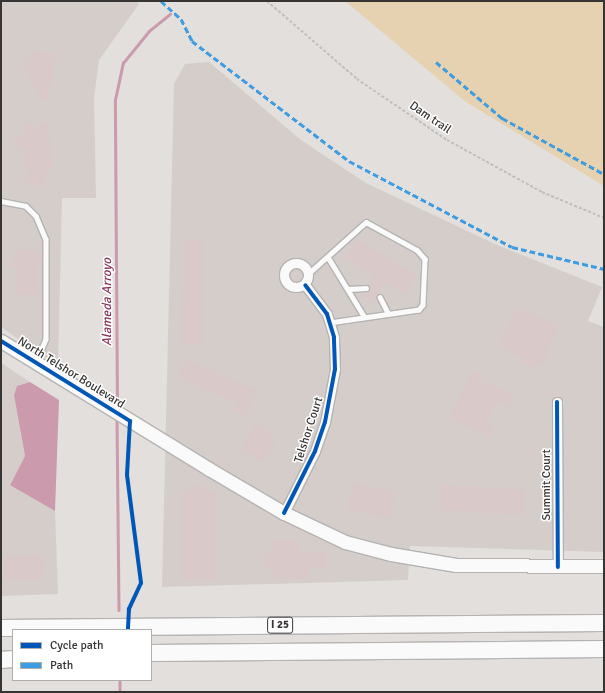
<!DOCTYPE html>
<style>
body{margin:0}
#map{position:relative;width:605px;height:693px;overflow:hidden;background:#e2dfdd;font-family:Signika,sans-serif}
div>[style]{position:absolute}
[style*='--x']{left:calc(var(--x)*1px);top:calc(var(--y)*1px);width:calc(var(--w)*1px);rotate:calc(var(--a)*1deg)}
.built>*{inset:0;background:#d5cdca}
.green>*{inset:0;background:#e6d2b0}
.water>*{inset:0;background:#cc9aad}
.stream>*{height:2.5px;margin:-1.25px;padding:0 1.25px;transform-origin:1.25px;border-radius:1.25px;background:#cc9aad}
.building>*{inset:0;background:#d9c9c8}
.path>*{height:1.5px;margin-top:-0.75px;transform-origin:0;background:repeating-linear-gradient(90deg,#c0bfbe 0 3px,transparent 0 5px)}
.roads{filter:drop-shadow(1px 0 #b5b3b2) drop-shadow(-1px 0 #b5b3b2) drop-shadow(0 1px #b5b3b2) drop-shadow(0 -1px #b5b3b2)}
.service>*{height:4.5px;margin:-2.25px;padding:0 2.25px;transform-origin:2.25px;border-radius:2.25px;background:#fbfafa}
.minor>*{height:9px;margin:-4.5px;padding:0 4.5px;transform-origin:4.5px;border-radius:4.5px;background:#fbfafa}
.minor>.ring{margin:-4.5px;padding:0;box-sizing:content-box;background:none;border:9px solid #fbfafa;border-radius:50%}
.secondary>*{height:13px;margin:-6.5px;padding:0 6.5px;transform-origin:6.5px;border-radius:6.5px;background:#fbfafa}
.motorway>*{height:16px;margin:-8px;padding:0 8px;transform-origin:8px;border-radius:8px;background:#fbfafa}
.quiet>*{height:3px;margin-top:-1.5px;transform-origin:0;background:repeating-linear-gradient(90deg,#3e9de2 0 6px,transparent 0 9px)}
.cycleway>*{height:4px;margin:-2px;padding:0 2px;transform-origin:2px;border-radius:2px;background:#0057b8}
span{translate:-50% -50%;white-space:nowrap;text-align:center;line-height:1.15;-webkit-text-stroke:3px #fff;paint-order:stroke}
.shield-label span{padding:1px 3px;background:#fff;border:1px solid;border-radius:3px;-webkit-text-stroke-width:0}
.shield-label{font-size:11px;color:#373534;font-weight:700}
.street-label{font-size:12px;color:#373534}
.water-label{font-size:13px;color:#89335c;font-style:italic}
.frame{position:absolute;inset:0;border:2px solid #373534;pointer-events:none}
.legend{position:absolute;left:12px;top:629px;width:140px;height:52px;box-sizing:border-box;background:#fff;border:1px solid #afaeae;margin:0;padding:5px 7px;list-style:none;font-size:12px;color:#373534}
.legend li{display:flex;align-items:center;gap:8px;height:20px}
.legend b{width:20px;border:1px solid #afaeae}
</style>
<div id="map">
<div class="built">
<div style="clip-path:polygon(1px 1px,135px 1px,139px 4px,99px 60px,94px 98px,96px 198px,62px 198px,58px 367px,1px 327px)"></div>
<div style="clip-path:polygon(209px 62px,301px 140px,366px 183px,497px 245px,602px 287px,588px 321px,604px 327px,604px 552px,410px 546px,408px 580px,162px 587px,174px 84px,185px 64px)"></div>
<div style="clip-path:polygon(1px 363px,30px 382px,17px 386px,14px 395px,25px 456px,10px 484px,55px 511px,58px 594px,1px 596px)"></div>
</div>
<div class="green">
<div style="clip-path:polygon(345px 1px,604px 1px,604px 186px,466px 102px)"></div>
</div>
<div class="water">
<div style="clip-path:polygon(30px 382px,59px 400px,55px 511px,10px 485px,25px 456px,14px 395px,17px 386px)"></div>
</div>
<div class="stream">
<div style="--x:117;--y:407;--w:307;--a:-90.4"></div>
<div style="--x:115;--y:100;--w:38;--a:-78"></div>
<div style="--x:123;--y:63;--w:41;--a:-50.9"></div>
<div style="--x:149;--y:31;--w:27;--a:-39"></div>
<div style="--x:117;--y:418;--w:192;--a:89.4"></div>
<div style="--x:120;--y:680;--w:12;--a:90"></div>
</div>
<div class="building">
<div style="clip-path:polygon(33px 52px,55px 54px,48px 100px,38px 97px,38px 87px,30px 84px,30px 74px,23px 65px)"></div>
<div style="clip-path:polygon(28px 121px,38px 131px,37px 121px,49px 125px,51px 168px,46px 174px,46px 189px,23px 182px,27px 179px,26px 164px,21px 161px,27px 155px,10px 139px,21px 138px)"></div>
<div style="clip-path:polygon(357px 239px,416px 275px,405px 295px,387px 284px,377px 295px,375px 304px,362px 295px,369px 290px,374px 276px,346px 258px)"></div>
<div style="clip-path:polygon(183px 240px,202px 240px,202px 344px,182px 344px)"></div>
<div style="clip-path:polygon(22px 250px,38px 250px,38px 254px,42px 254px,42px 263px,38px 263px,38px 295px,16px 295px,16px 268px,11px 268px,11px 258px,16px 258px,16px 252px)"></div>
<div style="clip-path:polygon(517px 307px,559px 326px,542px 365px,536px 363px,534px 368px,522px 363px,524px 359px,499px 347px)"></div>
<div style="clip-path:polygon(185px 359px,256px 390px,245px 416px,233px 411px,237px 403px,177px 377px)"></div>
<div style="clip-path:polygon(472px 371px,483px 376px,481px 380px,514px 395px,509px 407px,496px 401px,486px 423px,495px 427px,490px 437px,449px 418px)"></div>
<div style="clip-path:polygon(256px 424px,270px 433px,274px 443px,272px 451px,261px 461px,240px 451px)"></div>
<div style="clip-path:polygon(353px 483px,395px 492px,390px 518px,347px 509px)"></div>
<div style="clip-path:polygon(191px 485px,207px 485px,207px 492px,216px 491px,217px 579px,182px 579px,182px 492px,191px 491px)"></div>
<div style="clip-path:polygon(442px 485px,525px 490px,524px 515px,440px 510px)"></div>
<div style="clip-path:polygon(299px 540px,299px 552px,326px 551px,326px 569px,308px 569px,308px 578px,274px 579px,273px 569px,263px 569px,263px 553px,273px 553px,272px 541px)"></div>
<div style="clip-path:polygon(4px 555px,44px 556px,43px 580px,4px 580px)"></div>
</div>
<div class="path">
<div style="--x:267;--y:1;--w:119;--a:40.9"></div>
<div style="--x:357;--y:79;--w:109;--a:34.1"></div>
<div style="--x:447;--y:140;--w:108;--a:28.7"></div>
<div style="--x:542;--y:192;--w:67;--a:22.8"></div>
</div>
<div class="roads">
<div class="service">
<div style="--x:1;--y:201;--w:25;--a:11"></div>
<div style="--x:26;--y:206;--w:14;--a:45"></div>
<div style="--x:36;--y:216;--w:25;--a:67"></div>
<div style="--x:46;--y:239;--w:100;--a:90"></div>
<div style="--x:46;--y:339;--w:25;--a:113"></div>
<div style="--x:328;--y:257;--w:69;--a:58.6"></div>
<div style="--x:309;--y:273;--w:76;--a:-41.8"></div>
<div style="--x:366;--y:222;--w:58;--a:28.8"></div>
<div style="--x:417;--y:250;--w:12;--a:48"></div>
<div style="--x:425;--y:259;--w:46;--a:92.5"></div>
<div style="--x:423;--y:305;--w:6;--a:129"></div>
<div style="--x:419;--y:310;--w:90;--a:171.7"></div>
<div style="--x:349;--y:289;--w:17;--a:-3"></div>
<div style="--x:380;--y:297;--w:18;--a:63"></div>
</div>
<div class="minor">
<div class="ring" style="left:284px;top:263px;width:15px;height:15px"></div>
<div style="--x:557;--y:402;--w:165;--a:89.7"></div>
<div style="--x:284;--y:513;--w:69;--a:-63.4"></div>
<div style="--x:315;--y:451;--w:31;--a:-71"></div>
<div style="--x:325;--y:422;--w:54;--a:-79.3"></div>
<div style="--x:335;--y:369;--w:32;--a:-92"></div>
<div style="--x:334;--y:337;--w:24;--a:-107"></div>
<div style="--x:327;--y:314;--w:36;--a:-127"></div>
</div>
<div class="secondary">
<div style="--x:1;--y:341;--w:244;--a:31.6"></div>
<div style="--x:209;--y:469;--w:87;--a:30.4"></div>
<div style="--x:284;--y:513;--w:68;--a:25.4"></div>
<div style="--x:345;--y:542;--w:48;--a:14.6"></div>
<div style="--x:391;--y:554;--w:66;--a:9.6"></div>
<div style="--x:456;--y:565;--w:148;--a:0.4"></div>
</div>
<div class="motorway">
<div style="--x:1;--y:628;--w:603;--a:-0.48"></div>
<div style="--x:151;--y:653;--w:453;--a:-0.5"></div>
<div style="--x:1;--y:660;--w:12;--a:-5"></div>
</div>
</div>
<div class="quiet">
<div style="--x:161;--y:1;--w:27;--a:42"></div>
<div style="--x:181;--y:19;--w:25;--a:63"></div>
<div style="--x:192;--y:41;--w:198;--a:37.4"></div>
<div style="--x:349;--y:161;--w:184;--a:27.8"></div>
<div style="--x:512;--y:247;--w:95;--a:13.4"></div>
<div style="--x:436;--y:62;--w:87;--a:40.3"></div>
<div style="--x:502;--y:118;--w:116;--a:28.8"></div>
</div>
<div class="cycleway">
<div style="--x:1;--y:341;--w:152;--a:31.8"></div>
<div style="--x:130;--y:421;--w:54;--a:93.2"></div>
<div style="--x:127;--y:475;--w:109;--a:82.6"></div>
<div style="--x:141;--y:583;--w:29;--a:115"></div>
<div style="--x:129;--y:609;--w:21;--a:93"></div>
<div style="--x:557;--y:402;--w:165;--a:89.7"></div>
<div style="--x:284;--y:513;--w:69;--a:-63.4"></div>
<div style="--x:315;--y:451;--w:31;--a:-71"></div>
<div style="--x:325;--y:422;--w:54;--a:-79.3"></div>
<div style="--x:335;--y:369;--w:32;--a:-92"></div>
<div style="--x:334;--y:337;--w:24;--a:-107"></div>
<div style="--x:327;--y:314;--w:36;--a:-127"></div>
</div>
<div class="shield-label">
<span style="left:280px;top:625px">I 25</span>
</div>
<div class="street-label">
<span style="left:430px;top:118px;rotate:34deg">Dam trail</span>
<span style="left:71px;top:373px;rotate:32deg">North Telshor Boulevard</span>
<span style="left:309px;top:430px;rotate:-72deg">Telshor Court</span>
<span style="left:547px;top:485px;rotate:-90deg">Summit Court</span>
</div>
<div class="water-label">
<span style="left:107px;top:302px;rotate:-90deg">Alameda Arroyo</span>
</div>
<div class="frame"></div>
<ul class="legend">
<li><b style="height:5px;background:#0057b8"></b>Cycle path</li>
<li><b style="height:5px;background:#3e9de2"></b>Path</li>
</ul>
</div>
